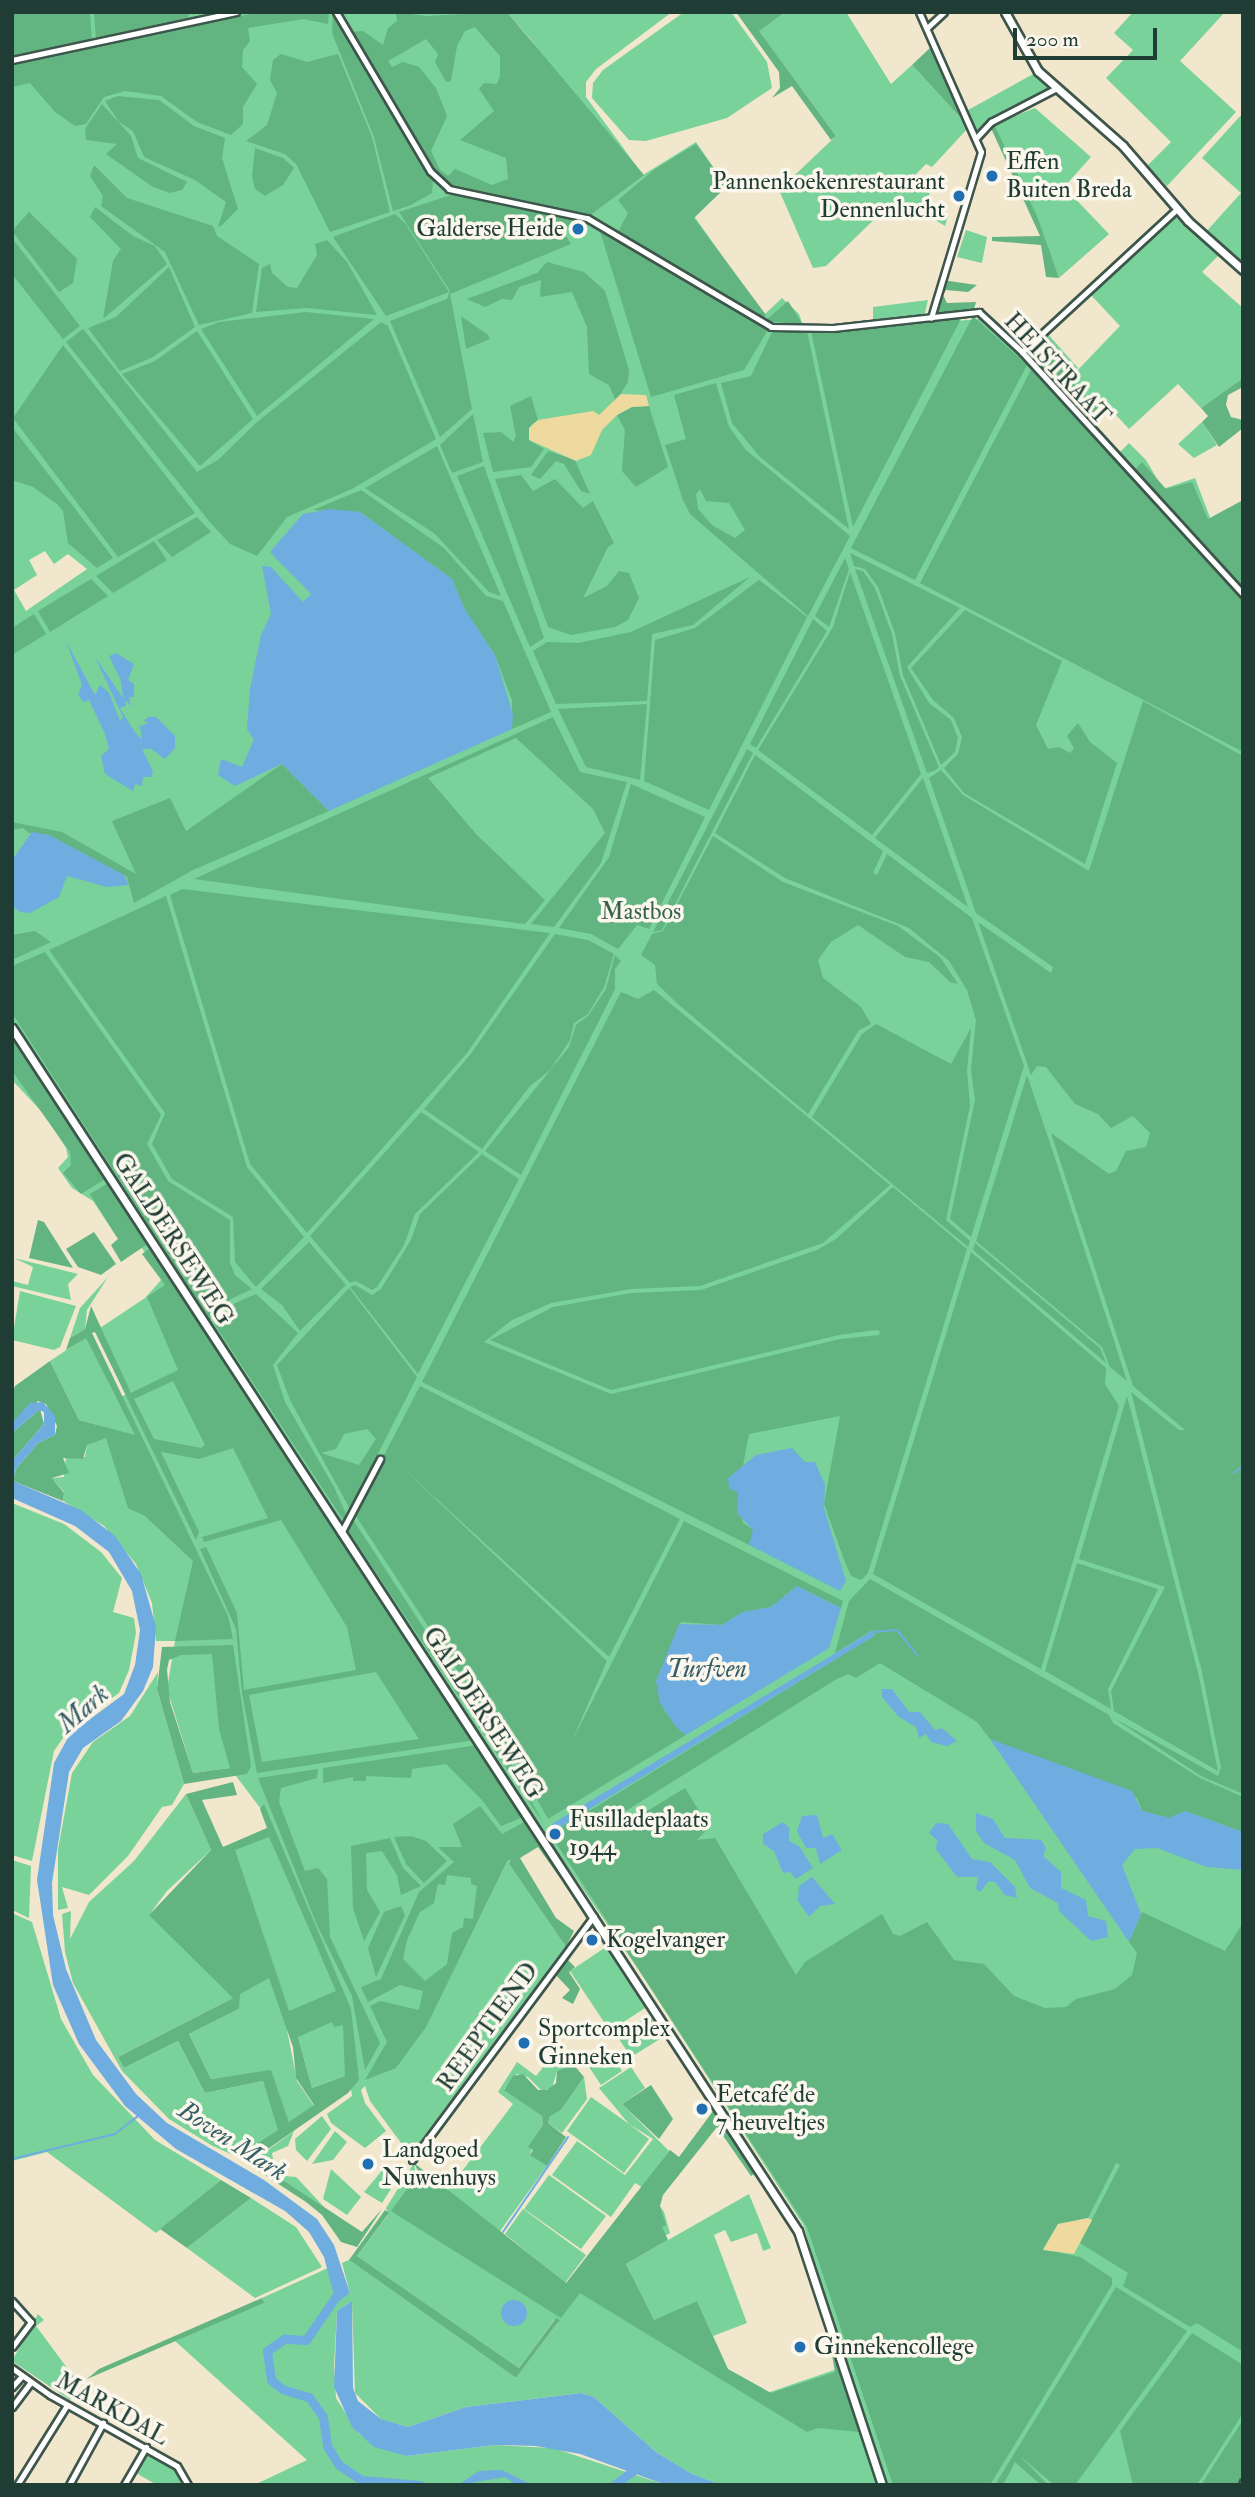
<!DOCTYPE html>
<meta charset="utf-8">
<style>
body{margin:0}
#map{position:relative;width:1255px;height:2497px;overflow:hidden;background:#f1e7cd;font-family:"IM FELL Double Pica",serif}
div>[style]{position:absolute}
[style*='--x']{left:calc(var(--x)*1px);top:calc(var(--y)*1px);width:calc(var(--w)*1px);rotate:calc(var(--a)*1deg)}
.green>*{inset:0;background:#78d299}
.forest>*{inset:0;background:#62b481}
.sand>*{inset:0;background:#eeda9e}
.water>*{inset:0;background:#6fade1}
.round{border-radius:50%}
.stream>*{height:2px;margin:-1px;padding:0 1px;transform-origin:1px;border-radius:1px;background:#6fade1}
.river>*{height:9px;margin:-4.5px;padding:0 4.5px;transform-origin:4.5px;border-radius:4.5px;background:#6fade1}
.roads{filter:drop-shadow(2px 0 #3e564b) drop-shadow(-2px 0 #3e564b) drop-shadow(0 2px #3e564b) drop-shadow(0 -2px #3e564b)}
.minor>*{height:5px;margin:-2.5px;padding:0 2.5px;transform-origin:2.5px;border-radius:2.5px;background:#fff}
.tertiary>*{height:7px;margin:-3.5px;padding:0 3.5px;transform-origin:3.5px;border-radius:3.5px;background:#fff}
.dots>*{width:19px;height:19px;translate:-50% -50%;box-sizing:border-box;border:4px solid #fbf7ec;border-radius:50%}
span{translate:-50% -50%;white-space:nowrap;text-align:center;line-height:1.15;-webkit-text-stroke:7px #fbf7ec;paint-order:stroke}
.poi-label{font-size:24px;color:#1f3d34}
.left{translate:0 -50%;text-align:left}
.right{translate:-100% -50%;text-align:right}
.street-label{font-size:24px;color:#1f3d34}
.park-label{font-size:24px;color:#35624d}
.water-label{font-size:26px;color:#375f68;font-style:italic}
.frame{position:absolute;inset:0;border:14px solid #1f3d34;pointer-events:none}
.scale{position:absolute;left:1013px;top:28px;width:144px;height:32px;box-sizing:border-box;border:4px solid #1f3d34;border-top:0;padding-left:9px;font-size:21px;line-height:24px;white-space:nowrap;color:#1f3d34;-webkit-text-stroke:5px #fbf7ec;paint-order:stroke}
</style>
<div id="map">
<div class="green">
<div style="clip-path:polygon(evenodd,12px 12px,504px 12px,538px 48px,507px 12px,672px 12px,596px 69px,586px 82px,586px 97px,643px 175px,696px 142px,724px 183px,694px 216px,764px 315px,782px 298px,799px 314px,805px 332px,981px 319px,1022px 357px,1046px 332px,1078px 368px,1072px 376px,1120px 326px,1091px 295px,1174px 213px,1218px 256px,1202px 272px,1243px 308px,1243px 378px,1201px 408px,1178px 384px,1129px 429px,1106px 404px,1101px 408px,1074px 385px,1081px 412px,1118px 454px,1129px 443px,1146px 460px,1163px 489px,1195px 478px,1211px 520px,1243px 505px,1243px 2485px,1044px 2485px,1016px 2458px,1041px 2485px,722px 2485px,692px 2474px,656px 2452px,594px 2397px,581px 2393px,466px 2407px,408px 2427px,381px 2419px,355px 2393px,352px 2301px,337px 2311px,334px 2366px,336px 2398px,359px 2434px,407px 2456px,495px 2445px,553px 2448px,666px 2485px,254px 2485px,307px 2460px,175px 2341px,263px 2303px,262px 2298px,328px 2268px,336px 2302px,350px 2293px,342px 2263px,349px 2260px,516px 2378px,558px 2323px,554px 2320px,519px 2368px,357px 2256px,388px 2215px,386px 2208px,414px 2163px,416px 2176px,570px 2289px,650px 2192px,664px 2212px,670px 2233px,617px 2264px,651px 2329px,758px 2396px,843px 2367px,804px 2226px,638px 1969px,545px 1834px,509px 1864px,566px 1947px,410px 2155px,370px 2101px,365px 2086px,361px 2090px,365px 2103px,386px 2131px,365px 2148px,331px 2123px,327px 2114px,352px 2096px,347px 2060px,345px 2076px,312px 2088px,298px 2037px,287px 2030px,297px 2081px,314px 2106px,289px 2123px,271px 2071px,211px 2079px,189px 2034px,239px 2009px,231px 1999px,118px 2057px,124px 2068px,178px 2041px,205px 2093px,263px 2081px,279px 2130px,237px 2157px,211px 2145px,169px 2119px,122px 2071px,73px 1983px,65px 1952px,62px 1914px,71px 1911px,70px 1939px,89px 1902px,134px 1861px,186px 1794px,211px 1850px,167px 1891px,149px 1915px,236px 1847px,269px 1836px,321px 1956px,261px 1809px,230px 1768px,193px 1773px,167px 1689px,175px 1641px,156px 1641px,152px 1603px,136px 1564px,104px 1526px,63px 1501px,64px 1492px,52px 1478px,64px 1477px,66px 1456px,85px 1457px,87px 1445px,99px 1440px,101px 1426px,79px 1420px,50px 1361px,86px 1337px,117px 1399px,130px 1392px,100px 1328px,145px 1298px,162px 1279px,140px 1245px,116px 1236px,93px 1201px,72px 1188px,58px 1168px,68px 1157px,66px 1148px,43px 1113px,12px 1080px,12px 12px,45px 551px,54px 564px,68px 554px,87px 569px,26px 611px,14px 590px,37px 575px,29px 560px,45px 551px)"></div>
<div style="clip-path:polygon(684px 12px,731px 12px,767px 62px,772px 88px,727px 118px,646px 141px,629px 140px,592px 98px,593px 83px,603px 70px)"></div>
<div style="clip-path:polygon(785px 12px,846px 12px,891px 84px,912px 65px,969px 127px,932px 167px,926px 164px,913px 177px,930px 194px,924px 202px,929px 197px,938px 214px,948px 216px,945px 226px,918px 209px,908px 221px,884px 210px,826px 266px,813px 268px,779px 190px,836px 136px,758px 30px)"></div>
<div style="clip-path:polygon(1133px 12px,1225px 12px,1180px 61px,1236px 112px,1167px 186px,1147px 166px,1171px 142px,1106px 78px,1133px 50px,1114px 33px)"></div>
<div style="clip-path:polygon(1037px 72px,1053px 87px,985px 124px,977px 135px,968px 110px)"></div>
<div style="clip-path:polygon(1035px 108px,1091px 157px,1064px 187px,1109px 234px,1059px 278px,994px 124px)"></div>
<div style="clip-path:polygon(1243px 113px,1243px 265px,1205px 233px,1241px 193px,1202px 158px)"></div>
<div style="clip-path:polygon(966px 230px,987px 237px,982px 263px,957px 257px)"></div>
<div style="clip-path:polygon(928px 300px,924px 317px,873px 323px,873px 307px)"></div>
<div style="clip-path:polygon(1202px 422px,1217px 445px,1194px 458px,1178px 444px)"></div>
<div style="clip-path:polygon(14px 1258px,78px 1274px,68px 1284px,71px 1300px,12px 1286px,12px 1281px,28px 1285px,33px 1267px)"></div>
<div style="clip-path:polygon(108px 1277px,87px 1310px,85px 1329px,70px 1338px,80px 1308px)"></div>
<div style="clip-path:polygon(20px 1291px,76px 1306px,60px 1347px,54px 1350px,12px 1340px)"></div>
<div style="clip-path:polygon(12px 1503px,64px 1524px,101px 1552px,122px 1578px,113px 1612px,134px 1618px,136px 1633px,129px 1670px,119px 1693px,70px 1728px,54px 1751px,32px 1861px,12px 1855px)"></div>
<div style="clip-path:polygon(158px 1672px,157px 1689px,184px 1784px,172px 1805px,162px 1807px,128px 1856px,89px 1895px,62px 1887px,68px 1908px,58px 1910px,58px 1849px,72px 1773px,93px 1742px,130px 1716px)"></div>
<div style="clip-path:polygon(12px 1860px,31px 1866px,29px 1918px,12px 1910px)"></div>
<div style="clip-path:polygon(12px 1913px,32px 1922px,61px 2019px,93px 2075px,155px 2140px,221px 2180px,156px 2233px,47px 2152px,12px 2161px)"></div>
<div style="clip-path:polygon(606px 1947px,645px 2008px,610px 2031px,570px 1971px)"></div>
<div style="clip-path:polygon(649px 2015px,663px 2037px,631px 2057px,617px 2036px)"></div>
<div style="clip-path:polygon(558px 2049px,573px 2064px,557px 2071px,552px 2088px,542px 2091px,528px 2077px,517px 2074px,504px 2089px,542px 2116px,543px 2125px,530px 2154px,547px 2166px,498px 2234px,447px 2191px,513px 2104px,498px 2092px,517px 2062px,536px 2076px)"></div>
<div style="clip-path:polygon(608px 2050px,622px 2071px,601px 2085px,587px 2064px)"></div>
<div style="clip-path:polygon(631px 2067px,645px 2088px,622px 2104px,669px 2151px,642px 2187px,635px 2183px,611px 2217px,552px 2175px,577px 2141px,625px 2175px,653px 2139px,629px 2124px,649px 2139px,624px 2173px,567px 2131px,591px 2097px,629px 2124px,599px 2088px)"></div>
<div style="clip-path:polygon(584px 2077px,587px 2099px,562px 2133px,548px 2123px,550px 2115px,561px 2110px)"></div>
<div style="clip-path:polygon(322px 2116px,331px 2129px,307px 2161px,296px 2150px,295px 2139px)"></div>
<div style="clip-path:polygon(294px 2131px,288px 2146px,272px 2153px,274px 2166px,284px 2176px,296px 2177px,325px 2208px,263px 2167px,261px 2155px)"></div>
<div style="clip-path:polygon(335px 2131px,347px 2142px,333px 2160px,312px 2164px)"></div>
<div style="clip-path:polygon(385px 2167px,398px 2178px,382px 2203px,364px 2192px)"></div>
<div style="clip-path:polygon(331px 2169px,361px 2197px,347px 2215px,323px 2199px)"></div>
<div style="clip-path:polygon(549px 2175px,606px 2216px,581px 2249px,524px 2209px)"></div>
<div style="clip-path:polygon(749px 2194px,771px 2248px,763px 2251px,757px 2233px,731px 2242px,725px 2230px,714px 2235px,747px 2323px,713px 2336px,697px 2301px,654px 2321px,626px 2264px)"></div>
<div style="clip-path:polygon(251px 2198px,296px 2227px,322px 2267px,255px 2298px,187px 2248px)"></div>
<div style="clip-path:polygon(523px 2209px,586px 2255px,565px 2283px,505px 2234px)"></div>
<div style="clip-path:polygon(38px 2314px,44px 2320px,36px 2326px,79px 2384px,70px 2400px,12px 2361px)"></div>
<div style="clip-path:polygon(148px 2451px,183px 2474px,183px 2485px,157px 2485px,136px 2473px)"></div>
</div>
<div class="forest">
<div style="clip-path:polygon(12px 12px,90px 12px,92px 41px,12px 58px)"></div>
<div style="clip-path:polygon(94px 12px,189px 12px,188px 21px,96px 40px)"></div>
<div style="clip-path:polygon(259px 12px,329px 12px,328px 24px,304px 19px,248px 28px,250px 41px,243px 50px,242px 67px,257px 84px,243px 107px,243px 124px,231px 135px,197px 122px,161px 96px,125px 91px,104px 97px,86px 124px,75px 126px,55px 112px,30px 83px,12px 87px,12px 65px)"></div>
<div style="clip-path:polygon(333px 12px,433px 180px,432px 193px,409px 206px,393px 211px,374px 137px,332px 33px)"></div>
<div style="clip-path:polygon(evenodd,396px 12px,426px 16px,507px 12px,644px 175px,589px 216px,453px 189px,437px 178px,348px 32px,363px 31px,383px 45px,388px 28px,397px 21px,396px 12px,475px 27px,500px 56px,500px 76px,497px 84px,484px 83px,479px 89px,494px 111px,460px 140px,506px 158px,508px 179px,492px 185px,455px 169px,448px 176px,440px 170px,431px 151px,447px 116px,436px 88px,419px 67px,403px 62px,392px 67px,388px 61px,426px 39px,438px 54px,435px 62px,446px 82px,451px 81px,457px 46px,465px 31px,475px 27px)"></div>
<div style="clip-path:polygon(736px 12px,785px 12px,759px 31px,836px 136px,831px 140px,792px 86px,772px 98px,780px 88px,779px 72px)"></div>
<div style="clip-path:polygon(933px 45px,969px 127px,912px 65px)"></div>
<div style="clip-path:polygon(281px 54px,307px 62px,338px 54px,372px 137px,390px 212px,330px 232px,296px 164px,285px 154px,246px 141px,267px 125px,277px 93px,270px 80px,273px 60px)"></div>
<div style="clip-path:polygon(118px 96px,159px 100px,194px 126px,225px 138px,222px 158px,238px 209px,221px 226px,218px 227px,226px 202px,195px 180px,144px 157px,133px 131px,119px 122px,105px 101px)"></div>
<div style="clip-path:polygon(102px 104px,131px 136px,138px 158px,187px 182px,182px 190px,170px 193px,153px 187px,106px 154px,117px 144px,86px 140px,85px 129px)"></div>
<div style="clip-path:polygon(994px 124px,1037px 216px,1059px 278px,1046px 277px,1041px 245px,992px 241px,992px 237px,1040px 236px,990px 126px)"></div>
<div style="clip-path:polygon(696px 144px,727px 186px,694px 218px,766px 315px,762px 319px,618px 232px,628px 213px,618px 200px,655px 169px)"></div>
<div style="clip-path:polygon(255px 148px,283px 158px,294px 168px,283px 185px,265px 196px,255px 189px,252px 176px)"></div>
<div style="clip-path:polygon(94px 165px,127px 198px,213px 226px,217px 236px,259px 264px,252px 313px,199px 325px,165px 252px,101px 206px,103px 196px,90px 176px)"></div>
<div style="clip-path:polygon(451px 195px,576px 217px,563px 231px,571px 244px,450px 294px,472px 409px,440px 437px,390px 321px,447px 299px,450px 291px,399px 212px)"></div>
<div style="clip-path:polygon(95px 207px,133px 236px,155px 246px,167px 264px,103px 319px,113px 261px,121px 249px,90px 217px)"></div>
<div style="clip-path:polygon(29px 212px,77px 259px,73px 283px,59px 292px,12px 231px)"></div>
<div style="clip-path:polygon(395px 214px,405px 223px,449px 292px,386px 316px,333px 237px)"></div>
<div style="clip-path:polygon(599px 228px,769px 328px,744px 370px,651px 397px)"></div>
<div style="clip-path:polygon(12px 238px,80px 326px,63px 339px,12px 274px)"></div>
<div style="clip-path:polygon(327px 240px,347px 262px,377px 315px,306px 308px,256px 312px,262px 268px,270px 264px,272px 273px,288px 287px,297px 288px,317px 255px,315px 244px)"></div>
<div style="clip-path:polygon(547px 262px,584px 272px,605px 291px,629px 370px,628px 382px,616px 401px,609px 385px,589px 374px,587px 327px,572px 292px,540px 297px,541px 280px,519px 287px,512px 300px,502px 299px,485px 307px,467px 299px,537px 273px)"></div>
<div style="clip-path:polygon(169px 267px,195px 327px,153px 357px,120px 371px,88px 328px,116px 317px)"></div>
<div style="clip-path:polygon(942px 280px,977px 285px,968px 292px,946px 290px,943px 295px,947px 303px,976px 302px,974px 309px,937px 313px)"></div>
<div style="clip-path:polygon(788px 301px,803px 325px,765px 321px)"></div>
<div style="clip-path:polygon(306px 312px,374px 319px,257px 416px,201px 329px,219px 322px)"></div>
<div style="clip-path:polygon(461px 316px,488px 335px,490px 339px,466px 349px)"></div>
<div style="clip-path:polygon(973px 316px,1027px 365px,915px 580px,851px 548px)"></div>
<div style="clip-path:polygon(962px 317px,882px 471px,853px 527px,811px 331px,872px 329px)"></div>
<div style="clip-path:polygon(381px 322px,388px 326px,436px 439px,352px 489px,287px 517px,257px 556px,230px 544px,209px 521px,66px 342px,83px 329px,197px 472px,218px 460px,256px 423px)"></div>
<div style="clip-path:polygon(774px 328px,807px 331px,849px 529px,760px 457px,732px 423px,721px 383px,751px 376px)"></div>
<div style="clip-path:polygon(197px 331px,253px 419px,200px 466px,122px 374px,155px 361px)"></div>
<div style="clip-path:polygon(1046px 335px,1078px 370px,1059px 389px,1025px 353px)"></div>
<div style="clip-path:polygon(63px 345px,195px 513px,118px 557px,13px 418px)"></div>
<div style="clip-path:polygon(1031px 370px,1243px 598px,1243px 752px,920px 583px)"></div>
<div style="clip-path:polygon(1243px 378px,1243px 387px,1228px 395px,1226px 405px,1231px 417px,1243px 420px,1243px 428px,1219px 447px,1202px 422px,1208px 416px,1201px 408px)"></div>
<div style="clip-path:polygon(evenodd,716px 383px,729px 427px,746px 450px,850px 536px,808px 616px,690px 514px,683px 500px,665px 445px,686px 439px,674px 395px,716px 383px,700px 489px,706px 501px,729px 503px,745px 530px,735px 538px,712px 525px,698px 509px,696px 494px,700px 489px)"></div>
<div style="clip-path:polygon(1073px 383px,1099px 407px,1086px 419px,1062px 393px)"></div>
<div style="clip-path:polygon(531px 396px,538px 420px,531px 425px,529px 440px,544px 449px,531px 467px,493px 472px,483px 433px,501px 432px,513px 442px,516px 436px,510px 406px)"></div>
<div style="clip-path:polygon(649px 406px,668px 467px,636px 487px,622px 471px,625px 430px,617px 415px,632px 407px)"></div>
<div style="clip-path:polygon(473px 414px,483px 462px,452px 473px,440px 445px)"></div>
<div style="clip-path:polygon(12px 427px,113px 558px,97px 568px,68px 543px,63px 511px,57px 504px,33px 487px,12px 480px)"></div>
<div style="clip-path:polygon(437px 446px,501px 596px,489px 592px,435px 534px,365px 488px)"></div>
<div style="clip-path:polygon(548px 451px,575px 460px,590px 494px,581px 491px,564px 464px,556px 461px,540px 479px,531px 475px)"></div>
<div style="clip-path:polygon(1142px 462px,1166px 489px,1192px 482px,1208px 519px,1243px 500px,1243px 588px,1134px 471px)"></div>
<div style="clip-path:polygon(484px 466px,544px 638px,530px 647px,457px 476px)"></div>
<div style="clip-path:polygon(521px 475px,533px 491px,555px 479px,583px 508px,593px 501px,614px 543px,608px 547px,583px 598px,607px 586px,619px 571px,629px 573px,639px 598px,628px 620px,615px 627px,571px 635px,548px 627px,495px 479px)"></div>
<div style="clip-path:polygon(361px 490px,444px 548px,486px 596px,503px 601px,551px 712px,512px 729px,512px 700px,495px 655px,464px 608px,452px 579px,360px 512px,313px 510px)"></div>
<div style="clip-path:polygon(197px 517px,211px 532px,172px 557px,157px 540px)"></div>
<div style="clip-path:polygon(154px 541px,167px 560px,113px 593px,96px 576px)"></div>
<div style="clip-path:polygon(850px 553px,960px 608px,907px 667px,929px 703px,951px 720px,958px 738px,955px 752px,941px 765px,903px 675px,895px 633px,878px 587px,865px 569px,854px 566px)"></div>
<div style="clip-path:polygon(845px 558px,849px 569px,829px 627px,815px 616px)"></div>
<div style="clip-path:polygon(855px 569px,863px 571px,875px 588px,892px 634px,900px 676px,939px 767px,934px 771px,927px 773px)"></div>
<div style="clip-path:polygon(850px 572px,921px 774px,872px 835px,758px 750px,833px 627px)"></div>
<div style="clip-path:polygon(750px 577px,693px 625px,652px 634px,647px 701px,556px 704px,533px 651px,547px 642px,578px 643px,631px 632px)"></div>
<div style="clip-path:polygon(91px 579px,108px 596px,50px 632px,38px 611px)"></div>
<div style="clip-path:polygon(759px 580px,807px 617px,709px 810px,644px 781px,655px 640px,695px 628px)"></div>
<div style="clip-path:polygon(965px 610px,1062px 661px,1036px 725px,1048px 749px,1059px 747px,1070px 753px,1074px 748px,1067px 736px,1078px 723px,1090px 742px,1117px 763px,1085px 864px,964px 793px,944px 768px,958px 754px,962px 737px,954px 718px,933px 700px,911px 668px)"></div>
<div style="clip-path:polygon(34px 614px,46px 634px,12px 655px,12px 628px)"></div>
<div style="clip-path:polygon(813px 619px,827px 631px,756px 748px,750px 744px)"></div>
<div style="clip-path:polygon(1143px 701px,1243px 756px,1243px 1794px,1201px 1776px,1112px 1717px,1218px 1776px,1221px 1767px,1202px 1672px,1131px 1392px,1179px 1430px,1185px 1430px,1133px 1386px,1051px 1133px,1109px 1174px,1116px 1171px,1126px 1151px,1146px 1147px,1150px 1133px,1133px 1116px,1111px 1128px,1098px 1114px,1075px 1104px,1046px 1067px,1037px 1066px,1031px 1075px,978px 922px,1051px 973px,1053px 967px,976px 913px,929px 778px,941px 770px,963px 795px,1089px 871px)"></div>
<div style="clip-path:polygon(647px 704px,640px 780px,586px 767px,558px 709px)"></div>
<div style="clip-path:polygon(553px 717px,580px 772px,627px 782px,601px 863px,554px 927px,531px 924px,605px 833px,593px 809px,516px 738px,428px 778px,477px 835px,545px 900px,525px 924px,194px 879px)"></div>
<div style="clip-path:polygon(747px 749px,753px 753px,697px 861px,662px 930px,653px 932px)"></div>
<div style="clip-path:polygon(755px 755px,883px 851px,873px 873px,877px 875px,887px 854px,972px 918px,1024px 1066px,971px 1237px,950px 1219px,975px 1100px,971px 1070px,976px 1020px,967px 990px,949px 961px,909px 928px,785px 878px,715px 833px)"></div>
<div style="clip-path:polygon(282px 764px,329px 811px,193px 870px,134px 903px,127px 877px,49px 835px,29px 833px,23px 828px,12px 830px,12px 822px,62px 832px,136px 874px,112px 821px,170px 798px,186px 831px)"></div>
<div style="clip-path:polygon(923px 778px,968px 907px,875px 838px)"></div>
<div style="clip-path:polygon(631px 784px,705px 817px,649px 929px,637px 925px,618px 949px,591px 934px,559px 928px,609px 857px)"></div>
<div style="clip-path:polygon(713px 836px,783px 882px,898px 926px,940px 957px,958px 984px,950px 982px,929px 962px,905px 957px,858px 925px,831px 942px,818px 960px,823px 978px,861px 1007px,871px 1024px,859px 1030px,808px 1114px,679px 1005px,657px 984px,655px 965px,641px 955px,652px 934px,663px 931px)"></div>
<div style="clip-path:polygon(182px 889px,330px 907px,550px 933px,467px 1053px,307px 1233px,250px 1164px,170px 895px)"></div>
<div style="clip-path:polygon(166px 896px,247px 1167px,304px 1237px,256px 1287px,235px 1262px,233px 1217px,172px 1179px,152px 1144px,165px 1113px,49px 950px)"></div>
<div style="clip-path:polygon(35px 931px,51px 942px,12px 960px,12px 935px)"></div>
<div style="clip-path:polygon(555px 934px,588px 940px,614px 954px,604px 987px,588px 1014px,574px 1023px,570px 1040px,550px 1070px,529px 1087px,482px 1149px,424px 1109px,470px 1055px)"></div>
<div style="clip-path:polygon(45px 952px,161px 1115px,147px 1144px,168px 1181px,230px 1220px,230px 1263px,235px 1275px,252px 1289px,231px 1299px,210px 1320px,12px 1013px,12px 966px)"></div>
<div style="clip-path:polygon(615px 955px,621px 961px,615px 969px,615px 989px,521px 1175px,485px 1151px,569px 1047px,576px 1025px,588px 1016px,606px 989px)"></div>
<div style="clip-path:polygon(654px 990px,890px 1185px,823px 1243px,700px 1286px,631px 1289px,551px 1303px,512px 1320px,484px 1342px,611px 1394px,840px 1339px,879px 1335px,880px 1331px,876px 1330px,839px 1335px,611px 1390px,490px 1340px,553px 1307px,631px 1293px,701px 1290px,817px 1250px,836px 1239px,893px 1187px,967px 1249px,868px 1573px,861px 1580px,851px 1576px,845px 1562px,824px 1504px,840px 1416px,749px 1434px,738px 1492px,743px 1523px,754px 1530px,749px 1545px,422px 1382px,621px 992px,638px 999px)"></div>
<div style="clip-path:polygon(876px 1024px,951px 1064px,971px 1028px,967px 1070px,970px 1106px,946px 1220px,970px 1241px,968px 1247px,812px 1117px,862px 1034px)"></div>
<div style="clip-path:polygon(12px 1033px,107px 1178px,81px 1194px,63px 1173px,71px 1165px,70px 1152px,12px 1071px)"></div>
<div style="clip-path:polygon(1027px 1075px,1053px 1152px,1127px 1381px,1110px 1367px,1102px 1347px,976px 1241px)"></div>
<div style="clip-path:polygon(421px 1112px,479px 1152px,415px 1214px,404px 1245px,377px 1287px,372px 1290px,356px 1281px,350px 1283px,310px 1236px)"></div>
<div style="clip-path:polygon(482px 1154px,519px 1179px,418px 1374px,350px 1287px,355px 1285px,372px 1295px,381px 1289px,411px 1240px,420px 1214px)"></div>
<div style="clip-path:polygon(110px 1182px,149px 1243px,121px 1262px,111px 1245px,118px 1239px,90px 1194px)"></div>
<div style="clip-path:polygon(38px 1220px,44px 1222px,73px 1268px,29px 1258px)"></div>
<div style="clip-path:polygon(94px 1232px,116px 1264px,101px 1275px,78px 1267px,66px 1249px)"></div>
<div style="clip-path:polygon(309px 1242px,346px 1285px,300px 1331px,282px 1305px,261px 1289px)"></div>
<div style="clip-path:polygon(975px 1243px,1100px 1348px,1106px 1363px,973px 1250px)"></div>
<div style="clip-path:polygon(evenodd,152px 1247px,475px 1740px,257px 1773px,242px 1693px,236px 1629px,200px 1549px,206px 1547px,237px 1613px,244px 1690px,356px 1670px,347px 1627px,281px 1520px,204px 1542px,202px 1537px,268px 1518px,233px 1448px,199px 1459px,161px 1452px,199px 1532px,196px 1540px,95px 1332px,92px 1333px,228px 1616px,233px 1639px,175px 1641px,193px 1561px,145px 1516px,128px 1508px,106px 1438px,87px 1445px,83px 1459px,63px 1458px,69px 1473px,52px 1478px,64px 1493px,63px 1501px,13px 1481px,16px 1469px,38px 1443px,55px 1435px,57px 1426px,46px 1404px,38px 1401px,12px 1423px,12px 1393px,15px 1386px,50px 1361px,79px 1420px,135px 1435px,86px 1338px,66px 1350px,70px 1338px,85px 1329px,91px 1306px,131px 1393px,178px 1370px,147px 1297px,165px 1285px,142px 1254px,152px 1247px,173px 1381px,205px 1445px,201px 1448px,154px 1439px,134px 1399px,173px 1381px,152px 1247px,376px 1672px,419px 1739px,262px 1762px,249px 1695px,376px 1672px)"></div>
<div style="clip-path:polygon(971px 1252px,1106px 1368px,1105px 1384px,1119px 1406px,1041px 1669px,873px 1574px)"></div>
<div style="clip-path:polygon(evenodd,349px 1288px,417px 1377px,350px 1509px,290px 1400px,277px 1365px,349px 1288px,367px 1429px,376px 1439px,359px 1465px,321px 1453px,336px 1449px,344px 1434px,367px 1429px)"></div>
<div style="clip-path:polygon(256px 1294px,298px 1333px,273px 1365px,285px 1402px,334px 1487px,346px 1514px,344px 1521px,213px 1322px,233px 1304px)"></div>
<div style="clip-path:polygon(420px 1386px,680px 1519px,609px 1657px,395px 1461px,607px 1661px,571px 1743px,684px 1521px,843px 1601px,841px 1608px,797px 1586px,771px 1607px,743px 1612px,722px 1625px,681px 1622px,656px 1681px,664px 1710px,686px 1735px,548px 1819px,513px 1756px,354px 1513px)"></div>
<div style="clip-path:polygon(1127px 1396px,1199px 1677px,1218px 1771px,1114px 1711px,1111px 1691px,1165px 1587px,1079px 1559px)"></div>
<div style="clip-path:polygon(40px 1409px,44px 1424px,12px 1461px,12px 1433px)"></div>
<div style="clip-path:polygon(352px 1518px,509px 1759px,543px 1823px,347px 1529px)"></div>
<div style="clip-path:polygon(1077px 1563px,1158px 1589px,1108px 1689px,1111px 1709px,1045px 1671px)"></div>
<div style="clip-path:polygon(870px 1579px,1109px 1715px,1113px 1723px,1200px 1778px,1243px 1797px,1243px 1832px,1185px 1811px,1169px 1818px,1142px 1811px,1137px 1798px,990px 1739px,977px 1722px,880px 1663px,856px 1678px,848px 1674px,835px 1680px,621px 1814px,629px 1822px,685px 1788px,709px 1827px,697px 1840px,715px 1838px,796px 1975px,805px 1962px,882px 1914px,893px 1934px,900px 1936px,927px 1922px,954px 1960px,984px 1964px,1014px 1996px,1045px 2008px,1066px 2007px,1076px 1999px,1115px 1989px,1132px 1975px,1137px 1953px,1129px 1942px,1142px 1912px,1225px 1951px,1243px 1923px,1243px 2352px,1197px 2323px,1190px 2327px,1123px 2286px,1128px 2273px,1080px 2243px,1120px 2165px,1116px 2163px,1088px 2218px,1058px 2224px,1043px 2249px,1080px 2257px,1112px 2278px,1112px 2285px,990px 2485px,893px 2485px,807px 2227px,554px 1840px,552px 1824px,555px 1830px,594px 1808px,875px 1635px,873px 1630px,835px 1653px,849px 1601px)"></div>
<div style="clip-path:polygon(evenodd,233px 1645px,251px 1766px,247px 1774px,184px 1784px,157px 1689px,162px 1647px,233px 1645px,212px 1654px,219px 1729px,230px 1768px,193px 1773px,170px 1702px,167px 1670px,169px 1660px,181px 1655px,212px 1654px)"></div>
<div style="clip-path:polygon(evenodd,478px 1745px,583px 1910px,538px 1847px,520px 1858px,556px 1918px,574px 1931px,566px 1947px,509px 1864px,511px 1859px,507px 1861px,426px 2027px,396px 2068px,365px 2080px,387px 2042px,370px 2006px,380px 2001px,419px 2010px,423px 1991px,400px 1985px,368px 2002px,361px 1987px,381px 1979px,419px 1892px,454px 1862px,438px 1847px,462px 1847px,453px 1824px,480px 1806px,502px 1834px,526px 1821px,523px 1817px,501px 1826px,482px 1800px,446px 1764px,412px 1769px,411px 1778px,366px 1776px,366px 1781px,353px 1781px,353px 1777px,323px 1783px,323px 1768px,478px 1745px,447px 1875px,471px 1878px,471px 1884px,477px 1886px,473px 1919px,464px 1918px,463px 1927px,452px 1933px,447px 1964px,425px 1981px,403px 1959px,407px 1940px,420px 1912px,434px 1903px,438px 1884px,445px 1885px,447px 1875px)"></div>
<div style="clip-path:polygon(318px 1769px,317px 1778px,281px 1788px,279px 1802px,305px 1871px,318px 1868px,327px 1879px,330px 1937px,380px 2043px,365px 2070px,352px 1996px,317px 1925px,258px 1778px)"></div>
<div style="clip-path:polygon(evenodd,233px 1782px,237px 1795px,202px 1800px,223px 1847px,267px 1828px,260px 1809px,264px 1804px,351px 2009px,359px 2080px,348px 2093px,262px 2153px,261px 2160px,263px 2167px,362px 2232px,382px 2209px,357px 2247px,341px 2242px,322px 2215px,306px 2202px,237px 2157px,278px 2130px,263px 2081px,205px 2093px,178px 2041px,124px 2068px,118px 2057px,233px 1998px,149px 1915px,211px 1850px,186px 1794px,233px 1782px,269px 1837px,336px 1991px,289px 2011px,235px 1850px,269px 1837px,233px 1782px,269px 1978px,293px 2047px,296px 2078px,314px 2105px,289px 2122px,271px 2070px,211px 2079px,189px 2034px,239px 2009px,240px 1994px,269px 1978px,233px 1782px,332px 2022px,334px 2027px,343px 2025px,345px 2076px,312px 2088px,298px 2037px,332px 2022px)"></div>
<div style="clip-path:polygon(411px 1836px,426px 1841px,447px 1861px,424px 1883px,406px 1864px,394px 1837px)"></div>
<div style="clip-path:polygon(390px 1838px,403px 1868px,421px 1886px,401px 1895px,397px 1875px,382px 1851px,366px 1853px,367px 1890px,380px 1912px,364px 1941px,353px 1908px,351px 1846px)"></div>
<div style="clip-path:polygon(401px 1906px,405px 1915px,376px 1977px,368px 1948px,384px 1912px)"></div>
<div style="clip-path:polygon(565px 1957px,575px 1967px,569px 1972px,580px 1989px,573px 2004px,562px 1998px,570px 1990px,554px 1973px)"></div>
<div style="clip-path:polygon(573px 2064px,584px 2077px,561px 2110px,550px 2116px,548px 2123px,566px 2137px,547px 2166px,530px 2155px,533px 2150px,528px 2147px,543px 2125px,542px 2116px,504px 2090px,513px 2076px,523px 2074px,538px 2090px,547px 2090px,556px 2083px,557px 2071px)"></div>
<div style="clip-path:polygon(651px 2085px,673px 2119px,659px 2139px,622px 2104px)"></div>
<div style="clip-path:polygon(716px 2107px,758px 2172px,751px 2176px,717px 2127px,663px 2195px,660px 2206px,666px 2225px,662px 2227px,668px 2240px,626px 2264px,654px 2320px,697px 2301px,728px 2369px,771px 2393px,835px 2372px,832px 2355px,838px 2353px,882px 2485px,877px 2485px,860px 2432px,818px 2428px,807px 2432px,580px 2293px,561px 2318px,391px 2211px,419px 2173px,414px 2163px,566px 2283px,670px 2150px,679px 2157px)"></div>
<div style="clip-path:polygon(221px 2180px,251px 2198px,187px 2248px,160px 2229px)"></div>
<div style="clip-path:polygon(385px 2210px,389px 2213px,357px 2256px,519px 2368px,556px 2318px,560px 2320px,516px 2378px,349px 2260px)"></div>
<div style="clip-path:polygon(1116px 2287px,1187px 2331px,1075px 2485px,1054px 2485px,1019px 2455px,1048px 2485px,1041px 2485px,1015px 2462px,1003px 2485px,995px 2485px)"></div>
<div style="clip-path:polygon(262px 2298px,264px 2303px,87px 2379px,99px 2369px)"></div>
<div style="clip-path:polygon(1192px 2333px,1243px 2365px,1243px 2413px,1197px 2485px,1133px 2485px,1120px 2431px)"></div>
<div style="clip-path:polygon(1243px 2420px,1241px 2485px,1201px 2485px)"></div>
</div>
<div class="sand">
<div style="clip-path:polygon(621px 394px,646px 395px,649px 406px,632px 407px,617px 415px,602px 430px,591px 455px,576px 461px,529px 440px,529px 428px,538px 420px,593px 411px,599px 415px)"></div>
<div style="clip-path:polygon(1088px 2218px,1092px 2220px,1074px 2254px,1043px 2250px,1058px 2224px)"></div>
</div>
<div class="water">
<div style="clip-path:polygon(330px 509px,360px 512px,452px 579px,464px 608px,495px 655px,513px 715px,512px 729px,329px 811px,282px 764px,235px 786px,218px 775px,221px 759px,242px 767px,254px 739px,247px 729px,250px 689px,261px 635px,271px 614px,262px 566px,271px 567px,303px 602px,311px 594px,270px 552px,303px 514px)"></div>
<div style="clip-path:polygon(66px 641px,95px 695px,100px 685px,109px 693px,120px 721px,123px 717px,95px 657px,123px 698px,121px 681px,109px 656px,116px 653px,134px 664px,128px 680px,134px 684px,134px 697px,129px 697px,131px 706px,125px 700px,126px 706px,120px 708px,134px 731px,142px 740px,140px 726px,149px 723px,144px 721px,148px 717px,156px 717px,175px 736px,175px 748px,165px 759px,151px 749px,142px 749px,153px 771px,151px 777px,143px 777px,142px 786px,135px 784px,133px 791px,105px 774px,101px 756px,109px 749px,105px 734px,89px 700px,83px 702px,78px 694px,82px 685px)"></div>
<div style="clip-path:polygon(32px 832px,49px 835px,124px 875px,129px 885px,107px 887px,67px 876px,59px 897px,30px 913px,20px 912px,12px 906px,12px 860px)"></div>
<div style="clip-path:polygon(43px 1402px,55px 1416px,55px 1435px,38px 1443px,16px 1469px,13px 1481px,81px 1510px,115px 1536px,141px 1574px,156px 1627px,153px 1667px,143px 1691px,121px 1721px,83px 1748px,69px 1772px,52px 1883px,53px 1915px,66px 1969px,96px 2040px,136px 2094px,167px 2123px,264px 2180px,317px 2219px,334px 2245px,350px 2293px,336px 2303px,324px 2257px,309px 2232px,285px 2211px,176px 2149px,125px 2106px,79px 2044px,53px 1985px,37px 1880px,54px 1763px,70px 1734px,124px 1694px,135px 1665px,140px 1630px,132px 1591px,109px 1552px,75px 1526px,12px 1498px,12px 1461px,44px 1424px,44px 1412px,39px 1410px,12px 1433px,12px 1423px,30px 1403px)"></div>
<div style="clip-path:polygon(792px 1448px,805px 1462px,815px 1462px,825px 1485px,824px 1508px,846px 1581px,840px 1591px,749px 1545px,753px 1530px,737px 1513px,738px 1492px,729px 1489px,728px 1478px,756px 1455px)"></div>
<div style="clip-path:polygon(797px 1586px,841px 1608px,829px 1648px,686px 1735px,676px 1727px,660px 1703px,656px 1681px,679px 1624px,722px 1625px,743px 1612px,771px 1607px)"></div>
<div style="clip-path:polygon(874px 1630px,874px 1636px,555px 1830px,552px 1824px)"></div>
<div style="clip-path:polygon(882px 1689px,892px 1689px,909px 1712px,920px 1712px,935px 1730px,942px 1728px,957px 1741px,947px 1746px,931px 1742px,926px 1734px,919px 1738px,916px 1727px,899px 1717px,882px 1697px)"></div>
<div style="clip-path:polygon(990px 1739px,1132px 1791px,1142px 1811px,1169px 1818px,1185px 1811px,1243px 1832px,1243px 1870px,1207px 1867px,1157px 1848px,1135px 1849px,1122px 1865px,1141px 1914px,1129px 1942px)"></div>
<div style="clip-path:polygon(976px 1813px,993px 1819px,1005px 1838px,1041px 1840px,1046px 1848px,1043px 1856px,1061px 1872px,1061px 1888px,1086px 1900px,1088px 1916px,1106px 1921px,1108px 1937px,1091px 1941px,1059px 1911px,1058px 1903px,1030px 1888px,1015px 1860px,984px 1843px,976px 1831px)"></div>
<div style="clip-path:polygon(817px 1815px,823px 1838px,832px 1834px,842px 1850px,820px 1864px,816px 1848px,806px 1848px,797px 1831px,802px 1816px)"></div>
<div style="clip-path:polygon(783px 1822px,789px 1828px,789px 1841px,799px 1846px,813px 1868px,796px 1879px,790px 1872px,783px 1873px,774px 1851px,763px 1844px,763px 1834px)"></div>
<div style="clip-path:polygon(936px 1823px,948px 1824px,972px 1859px,990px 1862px,1015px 1887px,1017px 1898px,1005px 1895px,995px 1882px,989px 1881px,980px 1892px,976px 1889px,978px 1877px,957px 1877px,935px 1848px,938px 1841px,929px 1833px)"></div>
<div style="clip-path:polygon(812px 1877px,835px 1904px,820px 1906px,809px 1917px,798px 1901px,799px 1886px)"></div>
<div class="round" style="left:501px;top:2300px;width:26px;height:26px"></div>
<div style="clip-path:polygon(352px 2301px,353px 2388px,358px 2401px,381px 2419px,408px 2427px,466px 2407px,581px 2393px,594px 2397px,656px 2452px,692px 2474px,722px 2485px,666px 2485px,580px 2454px,536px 2446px,495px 2445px,407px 2456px,374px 2447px,352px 2427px,334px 2387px,337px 2311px)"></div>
<div style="clip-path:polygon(502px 2470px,532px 2485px,517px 2485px,505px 2477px,458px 2485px,479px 2471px)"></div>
</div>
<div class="stream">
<div style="--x:1234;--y:1473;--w:11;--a:-38"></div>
<div style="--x:874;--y:1632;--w:23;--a:-5"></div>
<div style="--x:897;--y:1630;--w:33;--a:51"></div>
<div style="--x:12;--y:2159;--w:106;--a:-13.6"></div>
<div style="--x:115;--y:2134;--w:29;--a:-38"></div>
<div style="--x:503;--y:2232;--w:115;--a:-55.6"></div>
</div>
<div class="river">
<div style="--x:341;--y:2289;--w:62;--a:124.5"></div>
<div style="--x:306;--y:2340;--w:22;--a:-177"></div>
<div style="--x:284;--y:2339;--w:21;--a:145"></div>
<div style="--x:267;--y:2351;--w:29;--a:82"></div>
<div style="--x:271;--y:2380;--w:14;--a:39"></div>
<div style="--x:282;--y:2389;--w:28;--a:17"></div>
<div style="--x:309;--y:2397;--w:24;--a:55"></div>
<div style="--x:323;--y:2417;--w:29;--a:82"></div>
<div style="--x:327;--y:2446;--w:22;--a:58"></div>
<div style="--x:339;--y:2465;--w:27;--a:34"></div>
<div style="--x:361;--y:2480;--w:59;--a:4.8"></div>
<div style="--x:614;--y:2485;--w:34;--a:-37"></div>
</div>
<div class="roads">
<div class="minor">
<div style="--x:336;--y:12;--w:185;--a:59.4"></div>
<div style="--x:430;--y:171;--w:26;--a:43"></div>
<div style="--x:449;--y:189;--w:141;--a:11.9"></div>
<div style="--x:587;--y:218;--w:214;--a:30.6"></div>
<div style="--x:771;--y:327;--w:62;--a:0.9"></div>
<div style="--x:833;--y:328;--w:147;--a:-6.3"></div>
<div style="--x:979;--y:312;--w:59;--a:42.9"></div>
<div style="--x:1022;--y:352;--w:328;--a:47.6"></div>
<div style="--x:919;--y:12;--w:153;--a:66.1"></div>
<div style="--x:981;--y:152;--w:173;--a:106.8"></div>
<div style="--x:928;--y:27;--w:22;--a:-43"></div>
<div style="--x:12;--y:60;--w:229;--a:-12.1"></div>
<div style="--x:977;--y:137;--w:21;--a:-47"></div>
<div style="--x:991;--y:122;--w:74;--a:-27.3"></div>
<div style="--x:1022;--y:352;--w:211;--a:-42.7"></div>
<div style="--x:341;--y:1533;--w:84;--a:-62.2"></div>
<div style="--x:412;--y:2160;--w:304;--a:-53.3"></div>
<div style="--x:12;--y:2301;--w:28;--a:48"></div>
<div style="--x:31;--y:2322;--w:31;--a:127"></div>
<div style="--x:12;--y:2368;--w:47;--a:35.4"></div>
<div style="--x:50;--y:2395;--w:145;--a:29.2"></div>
<div style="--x:177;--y:2466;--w:22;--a:60"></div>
<div style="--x:12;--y:2387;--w:15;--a:-48"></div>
<div style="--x:12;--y:2407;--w:30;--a:-53"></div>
<div style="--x:17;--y:2485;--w:94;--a:-58"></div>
<div style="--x:69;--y:2485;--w:71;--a:-61.3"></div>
<div style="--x:124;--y:2485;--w:44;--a:-59.9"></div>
<div style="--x:1242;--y:2485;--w:3;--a:-72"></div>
</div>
<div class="tertiary">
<div style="--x:1005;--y:12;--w:68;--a:60.8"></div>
<div style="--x:1038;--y:71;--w:113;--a:41.4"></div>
<div style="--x:1123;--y:146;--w:99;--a:49.1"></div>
<div style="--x:1188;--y:221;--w:74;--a:41.7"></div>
<div style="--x:12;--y:1028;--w:1437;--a:56.84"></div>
<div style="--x:798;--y:2231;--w:268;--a:71.7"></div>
</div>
</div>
<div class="dots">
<div style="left:992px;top:176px;background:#1f6fb2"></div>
<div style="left:959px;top:196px;background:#1f6fb2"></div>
<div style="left:578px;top:229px;background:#1f6fb2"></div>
<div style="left:555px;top:1834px;background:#1f6fb2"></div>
<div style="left:592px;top:1940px;background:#1f6fb2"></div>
<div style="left:524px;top:2043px;background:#1f6fb2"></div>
<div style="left:702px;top:2109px;background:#1f6fb2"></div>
<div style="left:368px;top:2164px;background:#1f6fb2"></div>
<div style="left:800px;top:2347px;background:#1f6fb2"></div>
</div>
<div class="poi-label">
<span class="left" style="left:1006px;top:176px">Effen<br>Buiten Breda</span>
<span class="right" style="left:945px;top:196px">Pannenkoekenrestaurant<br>Dennenlucht</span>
<span class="right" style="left:564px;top:229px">Galderse Heide</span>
<span class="left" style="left:569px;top:1834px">Fusilladeplaats<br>1944</span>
<span class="left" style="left:606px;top:1940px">Kogelvanger</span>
<span class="left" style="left:538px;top:2043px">Sportcomplex<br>Ginneken</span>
<span class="left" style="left:716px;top:2109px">Eetcafé de<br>7 heuveltjes</span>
<span class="left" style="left:382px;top:2164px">Landgoed<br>Nuwenhuys</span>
<span class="left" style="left:814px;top:2347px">Ginnekencollege</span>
</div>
<div class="street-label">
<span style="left:1057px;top:369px;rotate:47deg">HEISTRAAT</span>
<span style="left:173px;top:1239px;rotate:57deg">GALDERSEWEG</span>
<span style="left:483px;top:1713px;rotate:57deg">GALDERSEWEG</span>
<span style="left:488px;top:2027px;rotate:-54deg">REEPTIEND</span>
<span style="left:112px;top:2409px;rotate:29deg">MARKDAL</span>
</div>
<div class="park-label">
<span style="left:641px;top:912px">Mastbos</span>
</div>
<div class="water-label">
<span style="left:707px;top:1670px">Turfven</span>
<span style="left:84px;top:1710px;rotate:-41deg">Mark</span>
<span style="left:232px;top:2142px;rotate:33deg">Boven Mark</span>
</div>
<div class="frame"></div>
<div class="scale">200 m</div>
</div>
